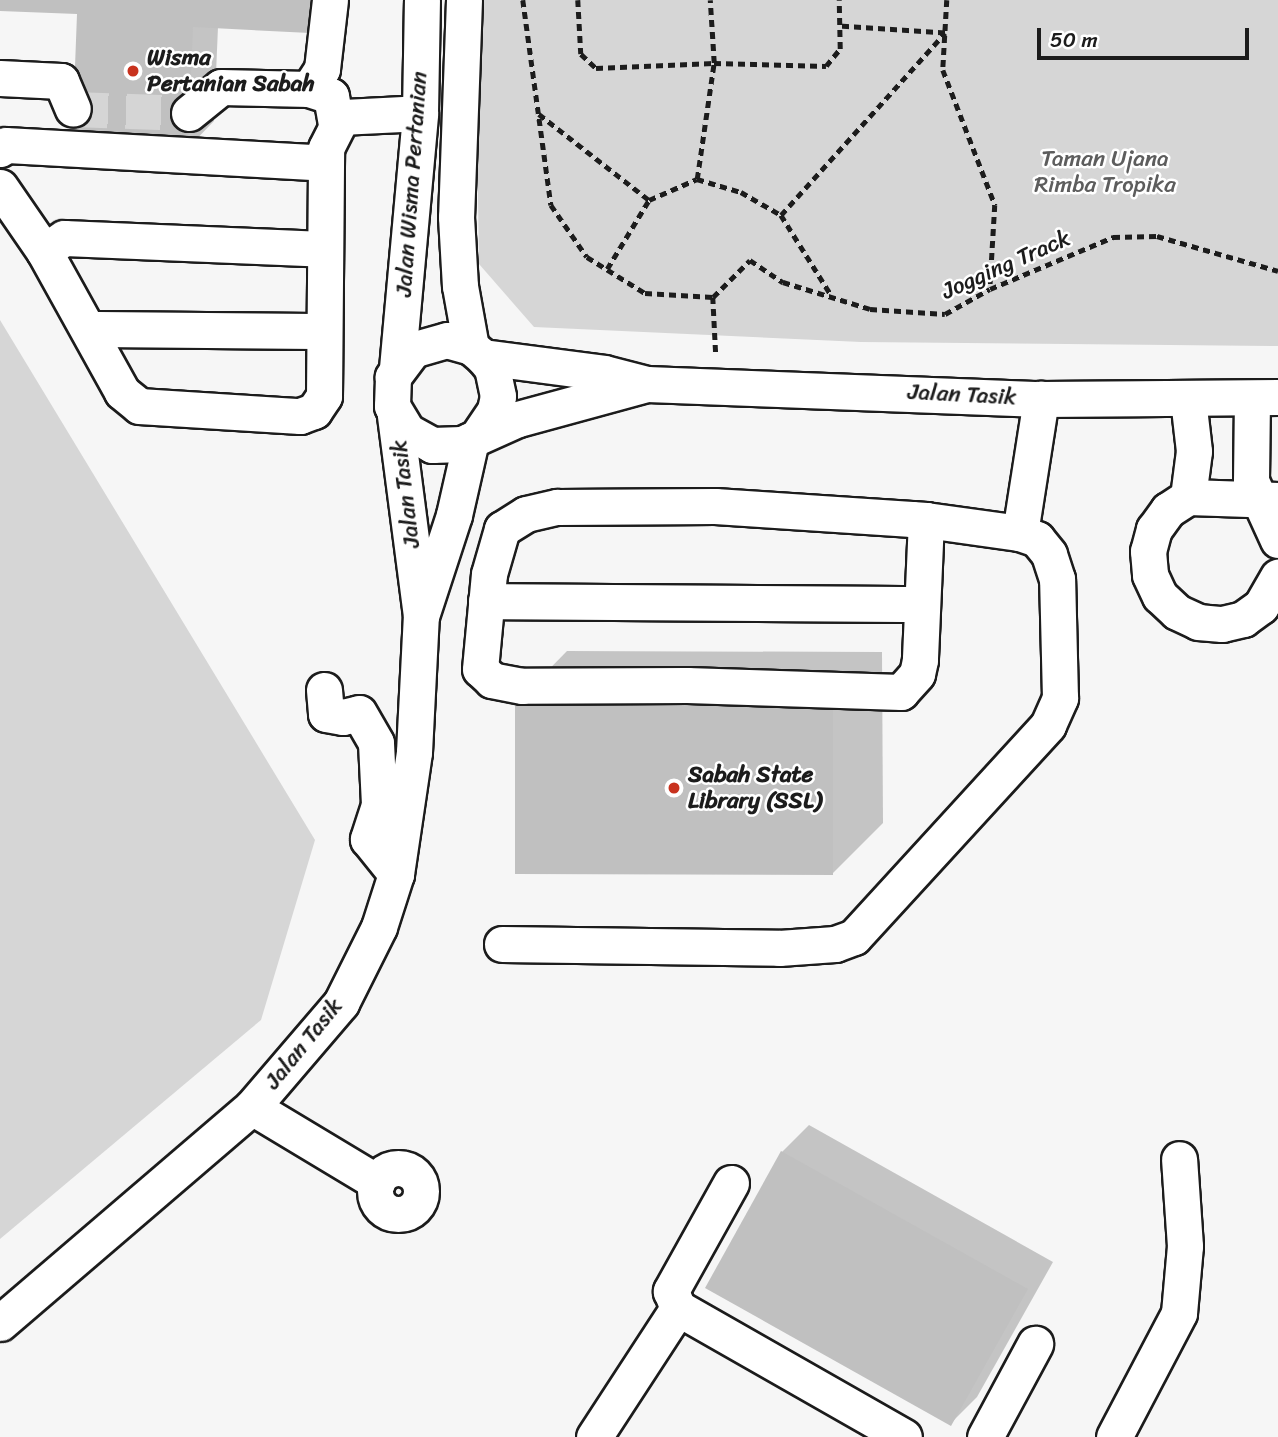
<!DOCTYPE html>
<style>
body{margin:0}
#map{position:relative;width:1278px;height:1437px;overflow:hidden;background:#f6f6f6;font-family:Sriracha,sans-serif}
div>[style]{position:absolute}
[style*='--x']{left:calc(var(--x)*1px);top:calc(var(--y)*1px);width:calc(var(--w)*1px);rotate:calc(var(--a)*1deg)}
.green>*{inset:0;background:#d6d6d6}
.shadow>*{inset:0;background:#0003}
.building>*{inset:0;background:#c0c0c0}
.minor-tunnel>*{height:35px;margin-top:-17.5px;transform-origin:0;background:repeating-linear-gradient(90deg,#d5d5d5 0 35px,transparent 0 53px)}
.path>*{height:4.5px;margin-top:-2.25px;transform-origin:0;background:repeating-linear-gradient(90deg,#1c1c1c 0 7px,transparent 0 12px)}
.roads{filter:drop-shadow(2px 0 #1c1c1c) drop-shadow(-2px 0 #1c1c1c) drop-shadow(0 2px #1c1c1c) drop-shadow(0 -2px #1c1c1c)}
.minor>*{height:35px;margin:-17.5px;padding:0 17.5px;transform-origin:17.5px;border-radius:17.5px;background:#fff}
.minor>.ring{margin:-17.5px;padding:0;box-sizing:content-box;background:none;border:35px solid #fff;border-radius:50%}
.dots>*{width:19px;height:19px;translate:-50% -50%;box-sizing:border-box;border:4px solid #fff;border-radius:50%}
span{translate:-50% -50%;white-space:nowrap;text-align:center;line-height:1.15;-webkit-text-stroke:5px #fff;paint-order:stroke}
.poi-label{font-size:23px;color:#1c1c1c;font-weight:700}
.left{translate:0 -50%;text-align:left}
.park-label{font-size:23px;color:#5d5d5d}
.street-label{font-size:23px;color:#1c1c1c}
.scale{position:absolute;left:1037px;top:28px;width:212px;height:32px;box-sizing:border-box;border:4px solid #1c1c1c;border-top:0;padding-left:9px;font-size:21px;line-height:24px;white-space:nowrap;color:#1c1c1c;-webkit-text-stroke:5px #fff;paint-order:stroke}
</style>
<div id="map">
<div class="green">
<div style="clip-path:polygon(475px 0,1278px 0,1278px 346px,861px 342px,534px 327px,479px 264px)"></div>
<div style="clip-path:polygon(0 320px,315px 840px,261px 1020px,0 1239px)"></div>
</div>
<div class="shadow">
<div style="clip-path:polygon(0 0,336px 0,310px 31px,218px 27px,214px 121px,188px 148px,79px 13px,0 9px)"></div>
<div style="clip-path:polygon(567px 651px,882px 652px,883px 823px,832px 874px,517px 702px)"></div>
<div style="clip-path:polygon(809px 1125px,1053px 1262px,977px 1397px,951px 1423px,782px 1152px)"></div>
</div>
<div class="building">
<div style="clip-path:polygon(0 0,311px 0,310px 33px,193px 27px,188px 150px,72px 145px,77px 14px,0 11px)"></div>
<div style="clip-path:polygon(515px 701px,833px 702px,833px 875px,515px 874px)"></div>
<div style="clip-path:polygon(781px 1151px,1028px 1289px,951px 1426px,705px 1288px)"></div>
</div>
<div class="minor-tunnel">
<div style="--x:73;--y:109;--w:116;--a:2"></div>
</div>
<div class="path">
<div style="--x:523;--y:0;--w:207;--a:82.2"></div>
<div style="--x:551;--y:205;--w:63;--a:55.3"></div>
<div style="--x:587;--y:257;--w:68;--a:31.8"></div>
<div style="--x:645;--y:293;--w:68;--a:3.4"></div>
<div style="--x:713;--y:297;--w:52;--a:-45"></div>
<div style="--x:750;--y:260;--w:40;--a:34"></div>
<div style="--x:783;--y:282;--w:91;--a:17.2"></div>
<div style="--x:870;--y:309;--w:75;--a:3.8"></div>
<div style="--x:945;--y:314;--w:51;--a:-29.1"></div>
<div style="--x:990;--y:289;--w:134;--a:-22.9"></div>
<div style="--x:1113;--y:237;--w:44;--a:-1.3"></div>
<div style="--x:1157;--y:236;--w:126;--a:16.1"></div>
<div style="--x:578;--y:0;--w:54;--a:86.8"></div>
<div style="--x:581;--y:54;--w:21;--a:43"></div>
<div style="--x:596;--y:68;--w:118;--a:-2.4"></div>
<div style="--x:714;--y:63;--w:112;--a:1.5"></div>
<div style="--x:826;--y:66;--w:22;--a:-51"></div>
<div style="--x:840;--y:49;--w:49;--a:-91.2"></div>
<div style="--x:947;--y:0;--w:70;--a:93.3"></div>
<div style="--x:943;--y:70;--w:145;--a:68.9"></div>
<div style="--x:995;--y:205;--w:84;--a:93.4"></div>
<div style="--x:539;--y:114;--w:140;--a:38"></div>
<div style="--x:697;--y:179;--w:117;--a:-81.7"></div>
<div style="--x:714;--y:63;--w:63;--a:-93.6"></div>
<div style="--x:781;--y:215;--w:245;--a:-48"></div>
<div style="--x:945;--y:33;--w:106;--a:-176.2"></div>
<div style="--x:607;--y:269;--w:81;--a:-58.7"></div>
<div style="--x:649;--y:200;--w:52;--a:-23.6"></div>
<div style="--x:697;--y:179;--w:46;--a:16.5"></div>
<div style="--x:741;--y:192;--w:46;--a:29.9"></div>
<div style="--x:781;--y:215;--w:92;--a:57.9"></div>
<div style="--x:713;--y:297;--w:59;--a:87.1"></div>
</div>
<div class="roads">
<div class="minor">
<div style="--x:464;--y:0;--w:217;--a:92.1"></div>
<div style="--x:456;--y:217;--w:69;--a:86.7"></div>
<div style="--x:460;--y:286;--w:62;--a:79.8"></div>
<div style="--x:0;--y:78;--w:61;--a:2.8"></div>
<div style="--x:61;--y:81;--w:30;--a:67"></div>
<div style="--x:309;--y:89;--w:24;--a:-57"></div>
<div style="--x:322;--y:69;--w:69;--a:-83.4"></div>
<div style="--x:189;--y:113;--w:41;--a:-39.1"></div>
<div style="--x:221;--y:87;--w:88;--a:1.3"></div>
<div style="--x:309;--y:89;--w:23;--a:18"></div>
<div style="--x:331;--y:96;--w:29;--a:80"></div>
<div style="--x:0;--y:149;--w:7;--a:-34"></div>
<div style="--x:6;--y:145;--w:320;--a:3.2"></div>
<div style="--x:0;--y:187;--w:78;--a:55.5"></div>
<div style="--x:44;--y:251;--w:161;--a:61"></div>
<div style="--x:122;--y:392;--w:22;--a:39"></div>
<div style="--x:139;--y:406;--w:161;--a:3.6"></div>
<div style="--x:300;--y:416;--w:15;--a:-20"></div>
<div style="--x:314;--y:411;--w:18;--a:-56"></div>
<div style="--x:324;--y:396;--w:248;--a:-89.5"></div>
<div style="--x:326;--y:148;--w:35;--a:-63"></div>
<div style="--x:342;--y:117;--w:78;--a:-2.9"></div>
<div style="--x:44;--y:251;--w:24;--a:-33"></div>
<div style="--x:64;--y:238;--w:260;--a:2.4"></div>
<div style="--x:89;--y:329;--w:235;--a:0.5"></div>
<div style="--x:483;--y:357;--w:122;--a:7.5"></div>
<div style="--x:604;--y:373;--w:44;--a:14.3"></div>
<div style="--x:647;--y:384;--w:394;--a:2.2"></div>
<div style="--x:1041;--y:399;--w:237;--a:-0.5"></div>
<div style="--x:397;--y:368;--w:256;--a:-84.8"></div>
<div style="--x:420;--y:113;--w:113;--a:-89"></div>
<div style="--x:1252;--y:398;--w:83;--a:90.7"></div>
<div style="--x:1251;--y:481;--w:65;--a:65.4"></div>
<div style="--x:479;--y:434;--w:29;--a:-56"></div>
<div style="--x:495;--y:410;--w:14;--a:-78"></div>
<div style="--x:498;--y:396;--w:29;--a:-102"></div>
<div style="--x:492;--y:368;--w:14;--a:-129"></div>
<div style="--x:483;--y:357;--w:16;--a:-140"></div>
<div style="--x:471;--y:347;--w:25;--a:-164"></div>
<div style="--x:447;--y:340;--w:35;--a:164"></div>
<div style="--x:413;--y:350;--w:34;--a:127"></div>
<div style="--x:393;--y:377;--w:29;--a:92"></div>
<div style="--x:392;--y:406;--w:29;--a:59"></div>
<div style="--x:407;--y:431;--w:29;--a:29"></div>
<div style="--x:432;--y:445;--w:30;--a:-2"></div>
<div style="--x:462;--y:444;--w:61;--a:-24.1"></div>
<div style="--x:518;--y:419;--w:130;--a:-15.2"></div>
<div style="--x:1188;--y:497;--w:46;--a:-82.6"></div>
<div style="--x:1194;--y:451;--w:52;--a:-96.6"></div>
<div style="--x:1278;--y:500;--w:90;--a:-178.1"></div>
<div style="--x:1188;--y:497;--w:24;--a:147"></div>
<div style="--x:1168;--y:510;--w:24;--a:126"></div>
<div style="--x:1154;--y:529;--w:23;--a:105"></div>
<div style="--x:1148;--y:551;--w:24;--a:85"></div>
<div style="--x:1150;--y:575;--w:23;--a:65"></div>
<div style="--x:1160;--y:596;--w:23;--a:43"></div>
<div style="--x:1177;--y:612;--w:23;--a:25"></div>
<div style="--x:1198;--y:622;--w:24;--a:5"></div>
<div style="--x:1222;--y:624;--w:22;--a:-13"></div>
<div style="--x:1243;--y:619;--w:22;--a:-36"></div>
<div style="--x:1261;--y:606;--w:34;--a:-60"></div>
<div style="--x:926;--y:520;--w:140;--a:92.5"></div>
<div style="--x:920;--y:660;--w:14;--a:102"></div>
<div style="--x:917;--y:674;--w:24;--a:132"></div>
<div style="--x:901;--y:692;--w:214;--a:-178.1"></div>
<div style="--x:687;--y:685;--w:165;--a:179.7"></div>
<div style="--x:522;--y:686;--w:31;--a:-169"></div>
<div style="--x:492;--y:680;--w:16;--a:-137"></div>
<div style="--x:480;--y:669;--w:95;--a:-84.6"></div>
<div style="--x:489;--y:574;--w:47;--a:-73.9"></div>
<div style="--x:502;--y:529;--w:28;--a:-32"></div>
<div style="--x:526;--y:514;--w:32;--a:-13"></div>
<div style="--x:557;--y:507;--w:158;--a:-0.4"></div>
<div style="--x:715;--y:506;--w:197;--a:3.8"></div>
<div style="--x:912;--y:519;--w:14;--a:4"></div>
<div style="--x:926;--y:520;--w:95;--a:7.9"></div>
<div style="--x:1020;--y:533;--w:136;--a:-81.1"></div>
<div style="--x:486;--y:601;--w:435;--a:0.4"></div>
<div style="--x:422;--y:613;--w:103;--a:-71.9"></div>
<div style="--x:454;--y:515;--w:77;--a:-77.2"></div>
<div style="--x:324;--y:690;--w:24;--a:85"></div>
<div style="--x:326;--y:714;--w:17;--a:10"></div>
<div style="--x:343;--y:717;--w:16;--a:-14"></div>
<div style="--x:359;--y:713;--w:34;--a:60"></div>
<div style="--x:376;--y:743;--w:62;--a:87.2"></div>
<div style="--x:379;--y:805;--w:36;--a:108"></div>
<div style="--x:368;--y:839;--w:45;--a:51.3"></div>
<div style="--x:502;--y:944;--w:277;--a:0.8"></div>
<div style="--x:779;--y:948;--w:56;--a:-4.1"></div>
<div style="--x:835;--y:944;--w:20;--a:-20"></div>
<div style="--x:854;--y:937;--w:287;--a:-47.5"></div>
<div style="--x:1048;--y:725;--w:30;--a:-66"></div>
<div style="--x:1060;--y:698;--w:119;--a:-91.4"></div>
<div style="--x:1057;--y:579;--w:26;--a:-108"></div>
<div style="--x:1049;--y:554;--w:19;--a:-129"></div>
<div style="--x:1037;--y:539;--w:18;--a:-161"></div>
<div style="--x:252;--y:1107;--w:146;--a:31"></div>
<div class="ring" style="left:375px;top:1168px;width:11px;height:11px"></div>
<div style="--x:731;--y:1183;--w:124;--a:119.1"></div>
<div style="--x:671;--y:1291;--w:18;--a:68"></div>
<div style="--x:678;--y:1308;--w:260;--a:29.7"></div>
<div style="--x:0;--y:1323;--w:332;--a:-40.6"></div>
<div style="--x:252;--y:1107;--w:137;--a:-49.4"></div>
<div style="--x:341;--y:1003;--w:85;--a:-63.4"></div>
<div style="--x:379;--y:927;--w:56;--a:-72.2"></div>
<div style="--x:396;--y:874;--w:123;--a:-81.6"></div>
<div style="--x:414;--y:752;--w:136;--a:-87.1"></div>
<div style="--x:421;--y:616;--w:203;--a:-97.4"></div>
<div style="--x:594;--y:1437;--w:154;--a:-56.9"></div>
<div style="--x:985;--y:1437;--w:106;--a:-61.7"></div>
<div style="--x:1114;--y:1437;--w:140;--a:-62.3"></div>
<div style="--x:1179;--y:1313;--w:67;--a:-84.9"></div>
<div style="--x:1185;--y:1246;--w:87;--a:-93.9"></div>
</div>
</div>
<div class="dots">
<div style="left:133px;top:71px;background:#c8321e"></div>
<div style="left:674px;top:788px;background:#c8321e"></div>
</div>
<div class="poi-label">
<span class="left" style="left:147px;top:71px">Wisma<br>Pertanian Sabah</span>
<span class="left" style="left:688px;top:788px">Sabah State<br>Library (SSL)</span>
</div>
<div class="park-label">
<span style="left:1105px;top:172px">Taman Ujana<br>Rimba Tropika</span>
</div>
<div class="street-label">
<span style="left:412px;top:184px;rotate:-86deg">Jalan Wisma Pertanian</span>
<span style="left:1006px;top:265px;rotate:-24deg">Jogging Track</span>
<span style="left:962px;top:395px;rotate:3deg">Jalan Tasik</span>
<span style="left:406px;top:494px;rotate:-97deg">Jalan Tasik</span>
<span style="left:304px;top:1044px;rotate:-51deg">Jalan Tasik</span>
</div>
<div class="scale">50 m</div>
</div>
